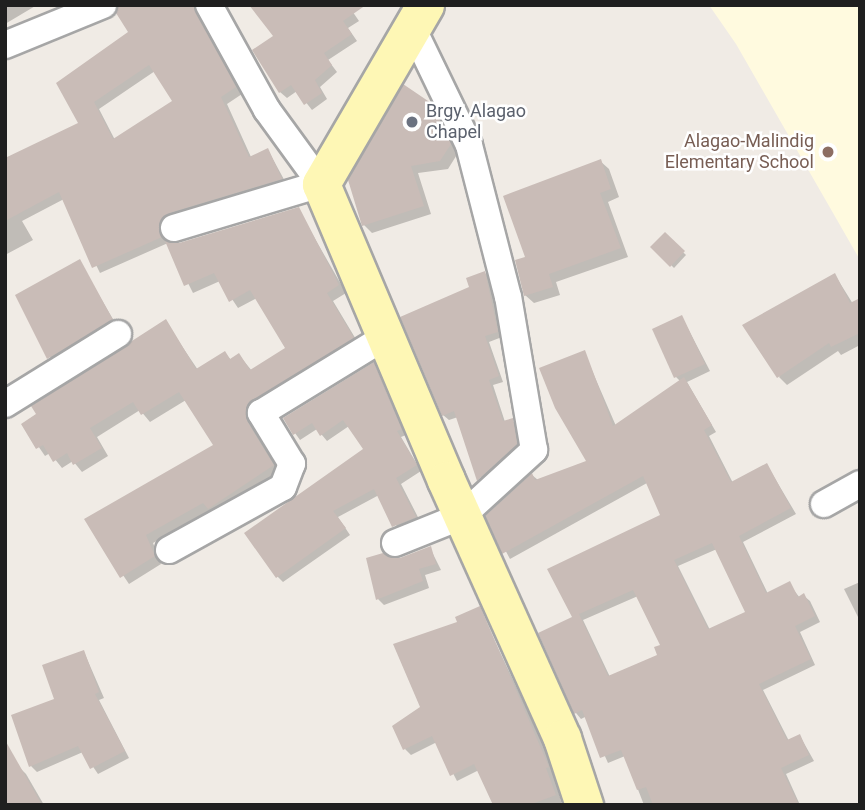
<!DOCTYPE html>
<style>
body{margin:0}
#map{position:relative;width:865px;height:810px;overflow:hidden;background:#f0ebe5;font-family:Roboto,sans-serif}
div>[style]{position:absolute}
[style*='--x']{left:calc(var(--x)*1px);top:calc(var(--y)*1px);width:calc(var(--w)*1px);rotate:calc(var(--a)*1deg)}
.education>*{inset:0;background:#fffadf}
.shadow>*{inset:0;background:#0003}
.building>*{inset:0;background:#c9bcb7}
.roads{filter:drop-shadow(2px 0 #a6a6a6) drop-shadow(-2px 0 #a6a6a6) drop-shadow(0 2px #a6a6a6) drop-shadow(0 -2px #a6a6a6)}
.street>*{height:26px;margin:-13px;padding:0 13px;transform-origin:13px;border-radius:13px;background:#fff}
.secondary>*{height:37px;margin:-18.5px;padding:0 18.5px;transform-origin:18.5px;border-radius:18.5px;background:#fef7b5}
.dots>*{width:19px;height:19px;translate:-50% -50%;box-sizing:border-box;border:4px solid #fff;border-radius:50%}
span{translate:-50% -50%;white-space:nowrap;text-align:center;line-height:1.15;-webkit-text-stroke:5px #fff;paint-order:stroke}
.worship-label{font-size:18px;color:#5b616d}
.left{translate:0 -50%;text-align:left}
.education-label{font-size:18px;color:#785e54}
.right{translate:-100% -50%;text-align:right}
.frame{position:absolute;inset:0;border:7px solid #1f1f1f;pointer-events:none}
</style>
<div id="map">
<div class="education">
<div style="clip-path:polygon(709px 5px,860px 5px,860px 260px,736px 44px)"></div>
</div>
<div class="shadow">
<div style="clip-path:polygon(5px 5px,37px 5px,5px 24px)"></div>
<div style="clip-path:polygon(evenodd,119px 5px,202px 5px,201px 20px,242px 94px,227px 104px,251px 157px,268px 150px,287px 185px,164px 231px,167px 243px,179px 245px,298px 209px,346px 293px,333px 301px,360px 346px,255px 413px,254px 430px,281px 474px,217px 516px,211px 510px,153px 543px,161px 564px,129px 584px,86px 520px,216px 446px,186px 400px,150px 422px,140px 410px,97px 437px,108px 456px,82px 472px,73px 461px,62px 468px,50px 453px,45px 456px,23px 424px,165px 321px,198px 370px,225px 353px,231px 360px,239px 355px,252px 371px,288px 348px,257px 298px,238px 308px,220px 281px,193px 293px,168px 243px,100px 273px,64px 199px,22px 221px,33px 240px,5px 255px,5px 160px,81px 124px,131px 32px,119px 5px,155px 71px,175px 102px,115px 140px,99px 109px,155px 71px)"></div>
<div style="clip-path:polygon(348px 5px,359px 21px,348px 28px,357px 41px,328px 60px,337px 72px,320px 87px,327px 99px,312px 110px,297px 91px,287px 98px,280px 92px,275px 36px)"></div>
<div style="clip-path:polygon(430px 104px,458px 153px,448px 169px,418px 173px,431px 214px,372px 233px,364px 225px)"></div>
<div style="clip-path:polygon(600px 161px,609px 169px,619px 197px,608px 202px,628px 257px,556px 282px,560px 295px,534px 303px,525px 295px,527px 258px)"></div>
<div style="clip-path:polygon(665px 235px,686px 255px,674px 268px,653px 247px)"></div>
<div style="clip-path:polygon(79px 261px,117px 326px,54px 364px,17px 296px)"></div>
<div style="clip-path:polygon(485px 273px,490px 278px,502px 337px,489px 342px,503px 382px,493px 385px,505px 422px,512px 420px,517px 426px,522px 450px,484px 485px,458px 417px,449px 420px,443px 415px,471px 288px)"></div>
<div style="clip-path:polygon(835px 275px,853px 304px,860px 300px,860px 345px,841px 355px,838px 351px,787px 385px,779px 377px)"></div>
<div style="clip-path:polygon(evenodd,682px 317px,710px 371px,687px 382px,716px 432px,709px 436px,733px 483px,767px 465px,796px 514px,743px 542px,768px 594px,789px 584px,800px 598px,804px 596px,810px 601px,820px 622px,800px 632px,815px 665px,763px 690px,789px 741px,800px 736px,814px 761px,786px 774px,800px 805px,644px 805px,625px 756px,608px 763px,587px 716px,581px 719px,576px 713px,574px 618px,662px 516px,647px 483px,510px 559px,487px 516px,532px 475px,538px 480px,589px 462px,584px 352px,616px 426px,680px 381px,676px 377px,682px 317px,717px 549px,747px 612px,710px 630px,678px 566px,717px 549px,682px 317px,638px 596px,662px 646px,659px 656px,610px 677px,583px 620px,638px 596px)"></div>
<div style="clip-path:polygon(373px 365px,406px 435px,401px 437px,421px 471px,401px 484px,421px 523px,400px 532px,379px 495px,338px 517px,350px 535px,283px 582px,277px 576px,365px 450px,349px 426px,327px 441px,317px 429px,300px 440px,285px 419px)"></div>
<div style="clip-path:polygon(430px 548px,441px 570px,425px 575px,429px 588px,384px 605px,378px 599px,400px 560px)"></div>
<div style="clip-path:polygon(860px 582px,860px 621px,844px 589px)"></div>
<div style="clip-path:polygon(479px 608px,549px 756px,562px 805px,495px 805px,479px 770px,457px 781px,437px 742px,411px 755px,405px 749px,459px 623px)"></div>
<div style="clip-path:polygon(84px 652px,104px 698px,99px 700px,129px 758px,98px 774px,83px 752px,37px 772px,31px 766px,56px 700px)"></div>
<div style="clip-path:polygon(18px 766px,26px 774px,44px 805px,5px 805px)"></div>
</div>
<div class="building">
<div style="clip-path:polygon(evenodd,118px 5px,193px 5px,236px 87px,221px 97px,249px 157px,268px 148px,282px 179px,169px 213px,159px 224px,162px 237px,92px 268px,59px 192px,5px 221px,5px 158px,78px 123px,56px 83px,128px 32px,116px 13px,118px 5px,149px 65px,172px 101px,113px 139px,94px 102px,149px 65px)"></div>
<div style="clip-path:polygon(249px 5px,366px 5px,343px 21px,352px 34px,324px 53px,332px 65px,315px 80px,322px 93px,304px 105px,291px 85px,279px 93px,252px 50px,273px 36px)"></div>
<div style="clip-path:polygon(403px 84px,431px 103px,451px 144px,440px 161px,411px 166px,424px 206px,362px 226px,348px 180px)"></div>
<div style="clip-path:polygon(601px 159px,611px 189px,600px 193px,621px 248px,549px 274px,553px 287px,524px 296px,515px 260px,525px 257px,503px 196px)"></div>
<div style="clip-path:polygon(299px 207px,339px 285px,327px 293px,354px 338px,248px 405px,247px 421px,274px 465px,208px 509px,203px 503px,146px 535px,155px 556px,120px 578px,84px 519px,213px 445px,179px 392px,141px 415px,133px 402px,90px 428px,102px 448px,73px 465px,67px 453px,53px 462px,43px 445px,36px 449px,21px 424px,36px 414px,31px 406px,166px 319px,196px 369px,225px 351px,230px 359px,239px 353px,250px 370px,285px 348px,250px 290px,229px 302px,214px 273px,184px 286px,165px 241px,179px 243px)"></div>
<div style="clip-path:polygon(665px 232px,685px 251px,670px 267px,650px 247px)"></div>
<div style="clip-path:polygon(80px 259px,113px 320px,47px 359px,15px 295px)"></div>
<div style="clip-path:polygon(485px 271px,498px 332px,485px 336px,499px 376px,489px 380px,503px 421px,513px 418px,517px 444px,477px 481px,454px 411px,442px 416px,400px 317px,469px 287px,466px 278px)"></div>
<div style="clip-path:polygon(835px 273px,850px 303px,860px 298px,860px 333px,831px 347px,829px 343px,777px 378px,742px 325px)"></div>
<div style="clip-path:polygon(682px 315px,705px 364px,674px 378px,652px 329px)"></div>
<div style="clip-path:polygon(evenodd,585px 350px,613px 426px,684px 377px,712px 425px,704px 430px,731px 482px,767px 463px,791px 508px,739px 536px,766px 593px,790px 581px,798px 597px,804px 593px,815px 616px,795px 626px,811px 659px,759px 684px,787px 740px,800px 734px,809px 755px,781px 768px,799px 805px,653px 805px,646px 787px,637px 790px,621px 750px,600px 758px,582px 710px,574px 714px,538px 633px,572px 617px,547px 569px,660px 515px,643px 476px,502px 554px,485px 516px,532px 473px,535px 480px,586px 461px,555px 408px,539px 368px,585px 350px,712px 543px,745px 612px,708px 629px,674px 560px,712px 543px,585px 350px,633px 590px,660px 645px,654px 647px,657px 655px,608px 676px,579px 614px,633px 590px)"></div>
<div style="clip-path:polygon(374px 362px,402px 429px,397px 431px,417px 465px,396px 478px,416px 517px,392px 527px,374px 489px,333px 511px,346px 528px,276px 578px,244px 533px,363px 449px,343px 420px,320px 436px,312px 423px,293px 435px,283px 418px)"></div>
<div style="clip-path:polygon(431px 546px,436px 564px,419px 569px,423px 581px,376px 600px,366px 558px,383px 553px,400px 558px)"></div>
<div style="clip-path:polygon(480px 606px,549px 767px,546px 768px,556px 795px,529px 805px,493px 805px,474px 764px,450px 776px,432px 736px,403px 750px,392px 726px,420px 707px,393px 644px,457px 622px,455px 617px)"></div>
<div style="clip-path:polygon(84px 650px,99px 692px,95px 694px,125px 751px,90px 769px,78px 746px,29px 767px,11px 715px,54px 699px,42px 665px)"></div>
<div style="clip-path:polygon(5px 740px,42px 805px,5px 805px)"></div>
</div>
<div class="roads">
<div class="street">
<div style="--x:5;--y:45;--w:106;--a:-22.2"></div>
<div style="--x:174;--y:228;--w:153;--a:-16.7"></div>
<div style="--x:321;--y:184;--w:92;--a:-126.1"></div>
<div style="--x:267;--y:110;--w:120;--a:-118.9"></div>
<div style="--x:5;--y:404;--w:133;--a:-31.8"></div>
<div style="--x:824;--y:504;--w:41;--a:-29.1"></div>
<div style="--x:395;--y:543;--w:72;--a:-21.9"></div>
<div style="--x:462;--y:516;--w:98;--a:-42.5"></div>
<div style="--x:534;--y:450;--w:155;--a:-99.6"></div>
<div style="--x:508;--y:297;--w:157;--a:-104.4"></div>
<div style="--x:469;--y:145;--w:131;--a:-115.8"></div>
<div style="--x:169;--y:550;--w:130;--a:-28.9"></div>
<div style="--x:283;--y:487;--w:25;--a:-69"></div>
<div style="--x:292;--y:464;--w:60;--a:-121.3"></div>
<div style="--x:261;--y:413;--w:145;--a:-31.5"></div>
</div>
<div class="secondary">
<div style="--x:425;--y:5;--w:207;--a:120.2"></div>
<div style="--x:321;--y:184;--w:321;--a:67.1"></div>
<div style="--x:446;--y:480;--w:283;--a:65.8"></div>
<div style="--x:562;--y:738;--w:71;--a:71.8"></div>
</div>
</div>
<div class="dots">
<div style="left:412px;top:122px;background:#6b7280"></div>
<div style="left:828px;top:152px;background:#8d6e63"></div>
</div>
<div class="worship-label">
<span class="left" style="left:426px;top:122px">Brgy. Alagao<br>Chapel</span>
</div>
<div class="education-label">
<span class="right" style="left:814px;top:152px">Alagao-Malindig<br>Elementary School</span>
</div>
<div class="frame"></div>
</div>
